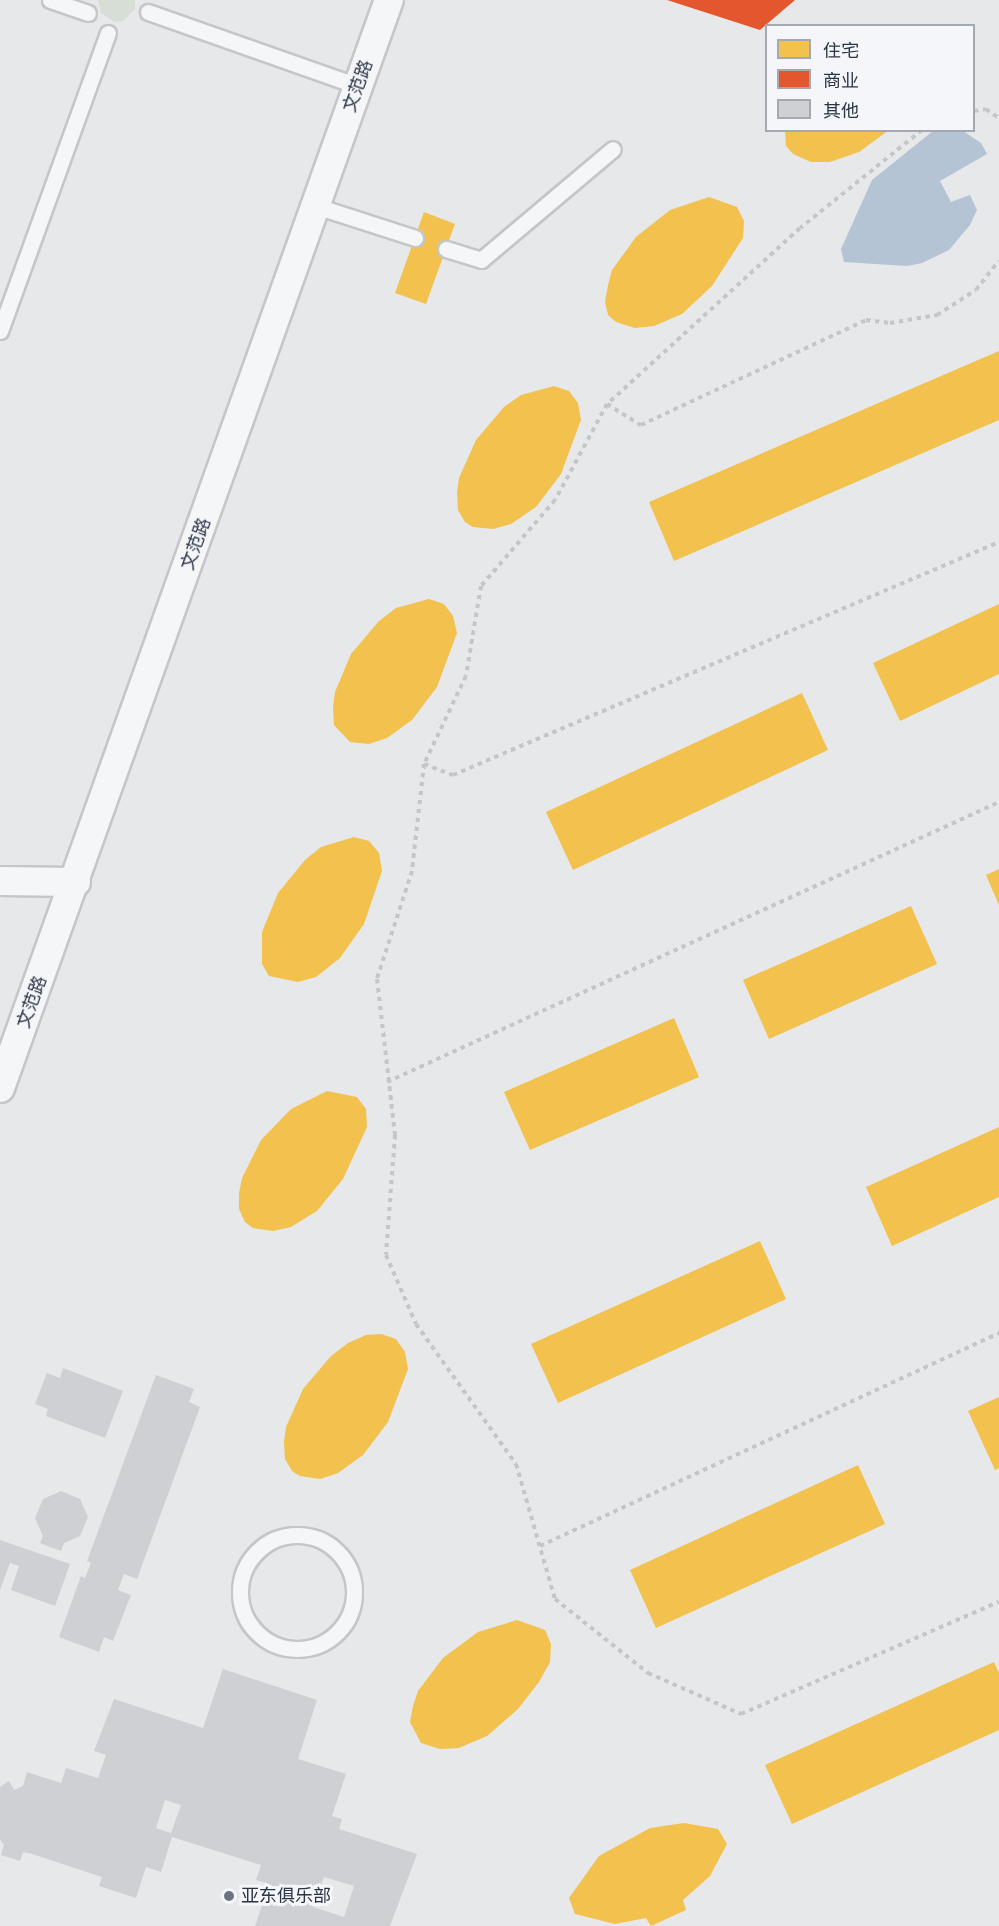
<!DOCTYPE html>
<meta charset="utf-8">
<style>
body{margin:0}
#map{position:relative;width:999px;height:1926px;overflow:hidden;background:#e6e8ea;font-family:"Fira Sans Condensed","Noto Sans SC",sans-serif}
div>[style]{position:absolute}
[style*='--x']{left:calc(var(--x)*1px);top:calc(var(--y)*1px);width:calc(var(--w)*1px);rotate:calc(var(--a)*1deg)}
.green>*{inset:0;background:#d6ded6}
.water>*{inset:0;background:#b4c4d5}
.homes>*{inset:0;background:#f2c14e}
.shops>*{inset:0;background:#e4572e}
.building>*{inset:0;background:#ced0d3}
.path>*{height:4px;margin-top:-2px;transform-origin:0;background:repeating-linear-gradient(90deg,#c5c6ca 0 4.5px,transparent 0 9px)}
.roads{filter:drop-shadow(2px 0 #c4c6c8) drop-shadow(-2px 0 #c4c6c8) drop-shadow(0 2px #c4c6c8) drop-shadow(0 -2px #c4c6c8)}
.service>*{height:15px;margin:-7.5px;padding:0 7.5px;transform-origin:7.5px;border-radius:7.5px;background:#f5f6f7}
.service>.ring{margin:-7.5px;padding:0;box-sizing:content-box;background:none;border:15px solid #f5f6f7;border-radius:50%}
.minor>*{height:28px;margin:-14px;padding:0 14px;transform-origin:14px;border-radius:14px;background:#f5f6f7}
.dots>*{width:16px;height:16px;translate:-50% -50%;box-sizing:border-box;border:3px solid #f4f6f9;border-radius:50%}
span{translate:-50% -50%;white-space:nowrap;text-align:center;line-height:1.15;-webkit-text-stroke:6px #f4f6f9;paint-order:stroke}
.street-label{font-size:18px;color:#2b3445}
.poi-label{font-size:18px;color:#2b3445}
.left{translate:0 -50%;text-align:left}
.legend{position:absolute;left:765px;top:24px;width:210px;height:108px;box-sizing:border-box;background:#f4f6f9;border:2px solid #a4a8b1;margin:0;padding:8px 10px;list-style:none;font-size:18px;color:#2b3445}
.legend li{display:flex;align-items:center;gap:12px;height:30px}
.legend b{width:30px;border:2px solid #a4a8b1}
</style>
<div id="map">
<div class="green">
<div style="clip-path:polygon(98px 0,135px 0,135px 9px,123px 21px,115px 22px,101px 13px)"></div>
</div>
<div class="water">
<div style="clip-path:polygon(933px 131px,963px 131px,981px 143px,987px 154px,940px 181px,951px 202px,970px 195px,977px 210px,970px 225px,949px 250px,922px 263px,907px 266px,844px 262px,841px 249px,872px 180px)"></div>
</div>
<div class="homes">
<div style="clip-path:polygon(785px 130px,889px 130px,859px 152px,830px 162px,811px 162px,793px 154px,786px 146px)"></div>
<div style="clip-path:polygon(709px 197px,737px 207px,744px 221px,743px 238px,712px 286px,682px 314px,654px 326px,635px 328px,616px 322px,608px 315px,605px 302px,608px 285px,612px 270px,636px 237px,670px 210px)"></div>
<div style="clip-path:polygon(424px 212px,455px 224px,426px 304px,395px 293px)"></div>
<div style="clip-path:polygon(999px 351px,999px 420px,674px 561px,649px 502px)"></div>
<div style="clip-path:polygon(554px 386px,569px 391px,578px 403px,581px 420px,561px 474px,536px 507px,511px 524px,493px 529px,473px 527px,465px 522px,458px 510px,457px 493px,459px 478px,476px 440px,504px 407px,521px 395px)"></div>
<div style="clip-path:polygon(429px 599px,444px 604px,453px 616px,457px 633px,437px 687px,412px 720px,387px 738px,369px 744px,350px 742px,334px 725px,333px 707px,335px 692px,351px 654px,379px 621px,396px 608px)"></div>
<div style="clip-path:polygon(999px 604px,999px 674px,900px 721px,873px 663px)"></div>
<div style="clip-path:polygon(802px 693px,828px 750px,573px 870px,546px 812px)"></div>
<div style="clip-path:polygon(354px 837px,369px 841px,379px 853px,382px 871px,364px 924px,340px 958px,316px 977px,298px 982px,269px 976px,262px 964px,262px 932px,278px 893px,305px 860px,321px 847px)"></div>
<div style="clip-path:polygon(999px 869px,999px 905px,986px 875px)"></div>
<div style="clip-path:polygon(911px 906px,937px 964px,769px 1039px,743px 980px)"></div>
<div style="clip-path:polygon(674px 1018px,699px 1077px,530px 1150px,504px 1092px)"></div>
<div style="clip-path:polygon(327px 1091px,357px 1097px,366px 1109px,367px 1127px,343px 1179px,317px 1211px,291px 1227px,273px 1231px,253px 1228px,245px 1222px,239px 1209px,239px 1193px,242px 1178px,261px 1140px,291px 1109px)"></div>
<div style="clip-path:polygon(999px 1127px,999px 1197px,892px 1246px,866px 1187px)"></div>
<div style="clip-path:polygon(760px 1241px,786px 1299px,558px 1403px,531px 1344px)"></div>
<div style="clip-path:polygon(381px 1334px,396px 1339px,405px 1352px,408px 1369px,388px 1422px,363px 1455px,338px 1473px,320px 1479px,300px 1476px,292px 1471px,285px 1459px,284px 1442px,286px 1427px,303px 1389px,331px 1356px,348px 1343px,366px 1335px)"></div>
<div style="clip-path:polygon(999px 1397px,999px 1468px,995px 1470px,968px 1411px)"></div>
<div style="clip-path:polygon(858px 1465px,885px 1524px,656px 1628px,630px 1570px)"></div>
<div style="clip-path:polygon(517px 1620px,545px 1630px,551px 1644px,550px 1662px,539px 1682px,518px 1709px,487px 1736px,459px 1748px,440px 1749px,421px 1743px,410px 1722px,413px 1706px,418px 1691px,443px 1658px,478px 1632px)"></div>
<div style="clip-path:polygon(994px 1662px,999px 1673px,999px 1730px,792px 1824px,765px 1765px)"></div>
<div style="clip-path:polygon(684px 1823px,718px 1829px,727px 1844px,710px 1876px,683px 1900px,686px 1910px,651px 1926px,646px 1918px,615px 1924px,575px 1914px,569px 1898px,599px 1856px,650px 1828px)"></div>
</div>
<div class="shops">
<div style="clip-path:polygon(667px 0,795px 0,760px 30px)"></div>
</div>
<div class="building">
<div style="clip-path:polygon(63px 1368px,123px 1391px,105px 1438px,46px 1416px,48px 1409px,35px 1404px,47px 1373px,60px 1378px)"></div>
<div style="clip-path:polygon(156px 1375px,194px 1389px,189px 1402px,200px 1407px,137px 1579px,124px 1574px,118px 1590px,131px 1595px,113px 1641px,104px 1637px,99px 1652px,59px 1637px,81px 1576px,85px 1578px,91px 1563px,87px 1561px)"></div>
<div style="clip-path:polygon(61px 1491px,80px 1499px,88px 1517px,80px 1536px,64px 1543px,61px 1551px,40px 1543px,43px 1536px,35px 1518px,43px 1499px)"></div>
<div style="clip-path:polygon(0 1540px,70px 1564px,55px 1606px,11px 1590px,19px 1566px,10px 1563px,0 1590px)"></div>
<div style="clip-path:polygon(evenodd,223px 1669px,317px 1700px,298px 1759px,346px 1774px,332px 1816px,342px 1819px,339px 1829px,417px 1854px,390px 1926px,255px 1926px,269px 1884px,256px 1880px,261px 1865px,172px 1837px,161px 1872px,146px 1867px,136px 1898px,99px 1886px,102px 1877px,29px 1853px,23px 1852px,20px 1861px,1px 1855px,4px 1845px,0 1839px,0 1787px,9px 1781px,14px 1790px,23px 1786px,27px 1772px,61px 1783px,66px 1768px,98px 1778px,106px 1755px,94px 1751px,114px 1699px,203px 1728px,223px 1669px,165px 1800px,181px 1805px,171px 1833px,156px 1828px,165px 1800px,223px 1669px,324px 1877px,354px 1886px,344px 1917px,313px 1907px,324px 1877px)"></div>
</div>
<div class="path">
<div style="--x:974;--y:111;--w:12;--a:-9"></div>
<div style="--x:986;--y:109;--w:16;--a:35"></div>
<div style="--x:922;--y:130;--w:156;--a:141.2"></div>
<div style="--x:800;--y:228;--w:261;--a:137.6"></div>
<div style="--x:607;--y:404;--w:109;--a:118.4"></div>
<div style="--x:555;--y:500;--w:113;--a:130.7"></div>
<div style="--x:481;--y:586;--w:91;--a:99.5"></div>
<div style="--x:466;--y:676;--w:98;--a:115.5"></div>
<div style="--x:424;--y:764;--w:108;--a:96.4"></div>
<div style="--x:412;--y:871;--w:114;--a:108"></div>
<div style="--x:377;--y:979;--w:157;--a:83.4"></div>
<div style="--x:395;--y:1135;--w:120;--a:94.3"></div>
<div style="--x:386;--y:1255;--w:75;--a:66.5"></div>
<div style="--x:416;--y:1324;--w:172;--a:54.5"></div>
<div style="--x:516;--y:1464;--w:141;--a:73.9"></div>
<div style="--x:555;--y:1599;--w:119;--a:38.5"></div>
<div style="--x:648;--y:1673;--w:102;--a:23.8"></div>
<div style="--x:741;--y:1714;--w:281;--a:-23.5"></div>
<div style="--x:607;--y:404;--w:40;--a:32"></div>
<div style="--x:641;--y:425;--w:248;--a:-25"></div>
<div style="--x:866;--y:320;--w:24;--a:7"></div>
<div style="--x:890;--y:323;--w:48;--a:-9.7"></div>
<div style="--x:937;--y:315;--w:46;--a:-32.7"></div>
<div style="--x:976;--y:290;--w:37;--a:-52"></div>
<div style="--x:424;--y:764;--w:31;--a:21"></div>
<div style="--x:453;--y:775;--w:594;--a:-23.11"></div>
<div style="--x:387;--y:1082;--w:673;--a:-24.58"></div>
<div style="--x:540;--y:1546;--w:506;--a:-24.89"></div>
</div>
<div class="roads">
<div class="service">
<div style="--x:50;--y:0;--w:40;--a:18.9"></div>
<div style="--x:148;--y:12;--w:223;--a:19.4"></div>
<div style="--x:316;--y:206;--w:104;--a:17.9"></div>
<div style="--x:446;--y:249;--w:37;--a:17"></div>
<div style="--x:481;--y:260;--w:172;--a:-40.1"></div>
<div style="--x:0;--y:331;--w:317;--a:-70.1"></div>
<div class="ring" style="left:240px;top:1535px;width:99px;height:99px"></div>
</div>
<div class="minor">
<div style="--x:0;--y:881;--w:76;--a:0.8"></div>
<div style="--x:0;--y:1088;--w:1155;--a:-70.33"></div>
</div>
</div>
<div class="dots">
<div style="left:229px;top:1896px;background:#6c737f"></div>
</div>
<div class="street-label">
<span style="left:358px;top:86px;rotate:-70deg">文范路</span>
<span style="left:196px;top:544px;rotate:-70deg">文范路</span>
<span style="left:32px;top:1002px;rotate:-70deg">文范路</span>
</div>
<div class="poi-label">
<span class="left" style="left:241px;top:1896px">亚东俱乐部</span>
</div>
<ul class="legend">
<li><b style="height:16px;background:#f2c14e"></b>住宅</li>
<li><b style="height:16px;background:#e4572e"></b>商业</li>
<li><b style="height:16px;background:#ced0d3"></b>其他</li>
</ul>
</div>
